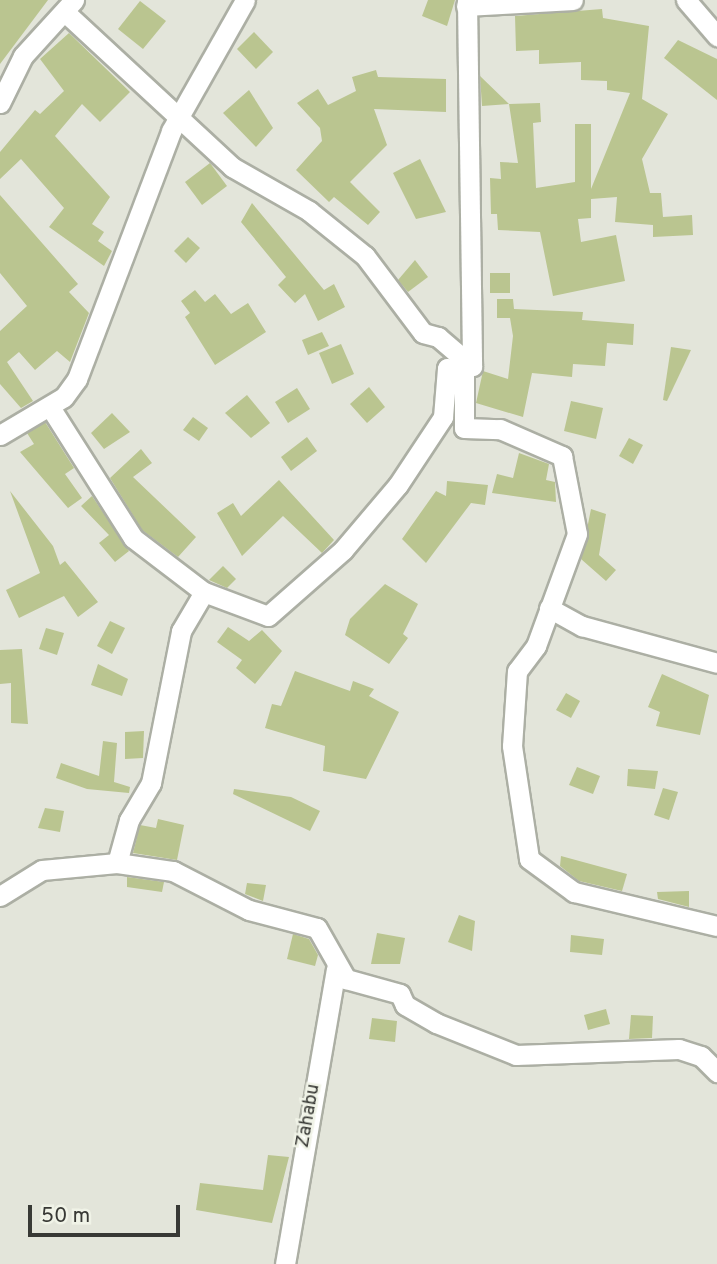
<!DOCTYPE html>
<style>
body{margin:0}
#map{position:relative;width:717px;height:1264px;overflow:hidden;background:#e3e5da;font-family:Overpass,sans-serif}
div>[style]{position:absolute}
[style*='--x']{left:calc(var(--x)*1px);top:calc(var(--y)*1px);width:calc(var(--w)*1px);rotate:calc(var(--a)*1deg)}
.building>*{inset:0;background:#bac590}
.roads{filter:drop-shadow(2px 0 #acafa4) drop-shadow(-2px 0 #acafa4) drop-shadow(0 2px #acafa4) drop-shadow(0 -2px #acafa4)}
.minor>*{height:19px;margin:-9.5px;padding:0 9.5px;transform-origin:9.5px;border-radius:9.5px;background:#fff}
span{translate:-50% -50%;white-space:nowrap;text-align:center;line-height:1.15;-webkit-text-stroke:5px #f0f3e7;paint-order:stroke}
.street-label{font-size:19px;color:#383935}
.scale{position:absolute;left:28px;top:1205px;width:152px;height:32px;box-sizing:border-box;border:4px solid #383935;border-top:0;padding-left:9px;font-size:21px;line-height:24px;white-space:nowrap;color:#383935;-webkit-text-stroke:5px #f0f3e7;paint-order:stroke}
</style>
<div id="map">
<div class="building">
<div style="clip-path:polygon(0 0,48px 0,0 64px)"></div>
<div style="clip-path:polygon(428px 0,455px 0,447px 26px,422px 16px)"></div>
<div style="clip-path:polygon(140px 1px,166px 21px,143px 49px,118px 29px)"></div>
<div style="clip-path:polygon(602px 9px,603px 18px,649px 26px,642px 99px,668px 114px,642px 159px,650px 193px,661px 193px,663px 217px,692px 215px,693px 235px,653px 237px,653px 225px,615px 222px,617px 197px,591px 199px,591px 218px,578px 219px,581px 242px,616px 235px,625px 281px,553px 296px,540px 232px,498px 230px,497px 214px,491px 214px,490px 178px,501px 179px,500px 162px,518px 163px,509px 104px,482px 106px,480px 76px,509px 104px,540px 103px,541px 122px,533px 123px,536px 188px,575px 182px,575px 124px,591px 124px,591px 189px,630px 93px,607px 90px,607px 81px,581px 80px,581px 62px,539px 64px,539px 50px,516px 51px,515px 16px)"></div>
<div style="clip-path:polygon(254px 32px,273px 52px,256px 69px,237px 49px)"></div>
<div style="clip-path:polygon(69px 33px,130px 92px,100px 122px,82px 104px,55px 136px,110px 197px,92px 224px,104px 232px,98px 241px,112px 251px,104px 266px,49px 227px,64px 208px,21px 159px,0 179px,0 152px,35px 110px,40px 114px,64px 91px,40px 59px)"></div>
<div style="clip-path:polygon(678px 40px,717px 59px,717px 100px,664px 58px)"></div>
<div style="clip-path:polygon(376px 70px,378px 77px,446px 79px,446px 112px,374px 109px,387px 145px,350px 182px,380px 212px,368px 225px,334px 197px,329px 202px,296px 170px,322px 141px,320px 128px,297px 103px,318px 89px,328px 105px,356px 91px,352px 77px)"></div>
<div style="clip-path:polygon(249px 90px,273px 128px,256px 147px,223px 113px)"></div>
<div style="clip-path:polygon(420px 159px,446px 212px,416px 219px,393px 173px)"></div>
<div style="clip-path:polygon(210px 163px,227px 186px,202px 205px,185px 182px)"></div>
<div style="clip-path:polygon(0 195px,78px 284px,69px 292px,89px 313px,70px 362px,57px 351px,35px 370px,19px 352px,7px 362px,33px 401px,21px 408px,0 384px,0 331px,27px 306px,0 273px)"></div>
<div style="clip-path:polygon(252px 203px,324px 290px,334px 284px,345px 307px,318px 321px,305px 294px,295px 303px,278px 285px,286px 277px,241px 222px)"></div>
<div style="clip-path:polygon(188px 237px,200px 248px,186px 263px,174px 251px)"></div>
<div style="clip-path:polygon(415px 260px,428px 277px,408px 292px,398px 280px)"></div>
<div style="clip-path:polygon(490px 273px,510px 273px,510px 293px,490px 293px)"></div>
<div style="clip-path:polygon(195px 290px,205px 302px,215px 294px,231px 314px,248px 303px,266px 332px,215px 365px,185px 317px,190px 313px,181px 301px)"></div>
<div style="clip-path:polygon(497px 299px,513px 299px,514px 309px,583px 312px,582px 320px,634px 324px,633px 345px,607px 343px,605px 366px,573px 364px,572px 377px,532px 373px,523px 417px,476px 403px,483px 371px,508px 379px,513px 336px,510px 318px,497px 318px)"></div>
<div style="clip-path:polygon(322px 332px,329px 346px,308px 355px,302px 340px)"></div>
<div style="clip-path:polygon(341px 344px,354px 374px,332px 384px,319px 353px)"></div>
<div style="clip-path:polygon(671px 347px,691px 350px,667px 401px,663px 400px)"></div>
<div style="clip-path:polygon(369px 387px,385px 407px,367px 423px,350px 404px)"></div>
<div style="clip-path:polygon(297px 388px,310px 409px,288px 423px,275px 402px)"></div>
<div style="clip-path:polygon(247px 395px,270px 423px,251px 438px,225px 413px)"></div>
<div style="clip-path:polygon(571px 401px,603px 408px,596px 439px,564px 431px)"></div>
<div style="clip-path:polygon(112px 413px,130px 432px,104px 449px,91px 433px)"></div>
<div style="clip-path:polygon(193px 417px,208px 428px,199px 441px,183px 430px)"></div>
<div style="clip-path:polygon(45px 422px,74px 468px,65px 474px,82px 498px,68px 508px,20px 452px,34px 444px,27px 433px)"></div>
<div style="clip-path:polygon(307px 437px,317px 451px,291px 471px,281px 457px)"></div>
<div style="clip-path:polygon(629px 438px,643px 445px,633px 464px,619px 456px)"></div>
<div style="clip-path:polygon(141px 449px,152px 463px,133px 477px,196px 537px,178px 557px,142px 530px,110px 478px)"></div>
<div style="clip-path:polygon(519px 453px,549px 464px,546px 480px,555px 482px,556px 502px,492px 493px,497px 474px,513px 478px)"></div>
<div style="clip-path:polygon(279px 480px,334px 540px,322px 553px,283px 516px,242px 556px,217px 513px,233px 503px,241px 516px)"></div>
<div style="clip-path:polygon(447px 481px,488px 485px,485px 505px,471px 503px,426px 563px,402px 539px,436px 491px,446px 496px)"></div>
<div style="clip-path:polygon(10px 491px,53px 546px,60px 565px,65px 561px,98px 602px,78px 617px,64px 596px,19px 618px,6px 590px,40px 573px)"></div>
<div style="clip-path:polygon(92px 496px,129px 551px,115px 562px,99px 543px,109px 535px,81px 506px)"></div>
<div style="clip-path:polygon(591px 509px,606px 514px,599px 555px,616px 570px,606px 581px,581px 559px)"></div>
<div style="clip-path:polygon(223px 566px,236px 579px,227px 588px,209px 580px)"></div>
<div style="clip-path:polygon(385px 584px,418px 604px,403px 634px,408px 638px,389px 664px,345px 635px,350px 619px)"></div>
<div style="clip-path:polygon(110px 621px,125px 628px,112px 654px,97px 646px)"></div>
<div style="clip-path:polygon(228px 627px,249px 641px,262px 630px,282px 651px,255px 684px,236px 668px,242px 660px,217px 642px)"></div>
<div style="clip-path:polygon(46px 628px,64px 633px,57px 655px,39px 649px)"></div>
<div style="clip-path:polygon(22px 649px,28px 724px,11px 723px,11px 683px,0 684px,0 650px)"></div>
<div style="clip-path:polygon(98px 664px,128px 679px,122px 696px,91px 685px)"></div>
<div style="clip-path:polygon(295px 671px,350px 691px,353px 681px,374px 689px,369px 696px,399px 712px,366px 779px,323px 771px,325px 746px,265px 728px,272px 704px,281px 706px)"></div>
<div style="clip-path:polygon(662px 674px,709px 695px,700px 735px,656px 726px,660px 712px,648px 707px)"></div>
<div style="clip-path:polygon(566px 693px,580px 701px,571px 718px,556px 710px)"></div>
<div style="clip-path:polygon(144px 731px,143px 758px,125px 759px,125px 732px)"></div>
<div style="clip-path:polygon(103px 741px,117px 743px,114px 782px,130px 787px,129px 793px,87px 789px,56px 778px,61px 763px,99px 776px)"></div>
<div style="clip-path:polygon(577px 767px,600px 776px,593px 794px,569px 785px)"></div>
<div style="clip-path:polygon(628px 769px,658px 771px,655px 789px,627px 786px)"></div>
<div style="clip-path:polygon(663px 788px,678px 792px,669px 820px,654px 815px)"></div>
<div style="clip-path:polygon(234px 789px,291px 797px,320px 811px,310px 831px,233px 794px)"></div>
<div style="clip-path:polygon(45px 808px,64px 811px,60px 832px,38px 828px)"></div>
<div style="clip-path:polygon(158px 819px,184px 825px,177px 860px,133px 853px,140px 825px,156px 828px)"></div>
<div style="clip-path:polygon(561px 856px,627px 874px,622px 891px,579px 881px,560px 866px)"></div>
<div style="clip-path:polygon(127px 877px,164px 882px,162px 892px,127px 887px)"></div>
<div style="clip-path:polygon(247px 883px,266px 885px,263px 901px,245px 894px)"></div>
<div style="clip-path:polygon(689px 891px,689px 907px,658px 899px,657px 892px)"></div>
<div style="clip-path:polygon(459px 915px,475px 921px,472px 951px,448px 942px)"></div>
<div style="clip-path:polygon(377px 933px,405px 938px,400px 964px,371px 964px)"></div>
<div style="clip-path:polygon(293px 934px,309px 939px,318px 955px,315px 966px,287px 959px)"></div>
<div style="clip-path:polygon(571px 935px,604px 939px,602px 955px,570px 952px)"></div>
<div style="clip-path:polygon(606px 1009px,610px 1024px,588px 1030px,584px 1015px)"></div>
<div style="clip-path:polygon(631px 1015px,653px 1016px,652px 1038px,629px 1039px)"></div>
<div style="clip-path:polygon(372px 1018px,397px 1021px,395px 1042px,369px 1039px)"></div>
<div style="clip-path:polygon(268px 1155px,289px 1157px,272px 1223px,196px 1210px,200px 1183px,263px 1190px)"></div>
</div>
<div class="roads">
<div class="minor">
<div style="--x:467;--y:0;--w:366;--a:89.2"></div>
<div style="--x:686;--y:0;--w:48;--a:49.3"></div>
<div style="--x:466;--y:6;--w:107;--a:-3.2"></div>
<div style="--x:67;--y:14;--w:225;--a:42.8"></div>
<div style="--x:232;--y:167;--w:89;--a:29.7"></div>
<div style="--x:309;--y:211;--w:72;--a:38.8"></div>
<div style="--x:365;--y:256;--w:96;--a:53"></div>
<div style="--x:423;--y:333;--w:16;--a:15"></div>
<div style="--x:438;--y:337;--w:45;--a:40.5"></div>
<div style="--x:0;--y:103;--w:52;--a:-63.9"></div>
<div style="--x:23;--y:56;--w:76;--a:-47.7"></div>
<div style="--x:50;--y:407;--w:155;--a:57.6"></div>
<div style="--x:133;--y:538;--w:89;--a:37.3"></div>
<div style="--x:204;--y:592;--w:68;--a:20.6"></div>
<div style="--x:268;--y:616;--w:100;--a:-41.3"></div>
<div style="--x:343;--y:550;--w:85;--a:-49.8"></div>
<div style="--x:398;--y:485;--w:82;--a:-56.5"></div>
<div style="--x:443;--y:417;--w:49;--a:-85.3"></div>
<div style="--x:447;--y:368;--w:17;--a:10"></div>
<div style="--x:464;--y:371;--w:57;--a:90"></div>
<div style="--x:464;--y:428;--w:36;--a:2"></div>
<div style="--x:500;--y:429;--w:68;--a:23.5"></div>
<div style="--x:562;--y:456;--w:79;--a:79.1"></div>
<div style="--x:577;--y:534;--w:119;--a:110.1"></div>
<div style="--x:536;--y:646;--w:31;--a:127"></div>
<div style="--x:517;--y:671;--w:75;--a:93.8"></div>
<div style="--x:512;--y:746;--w:114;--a:81.4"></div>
<div style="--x:529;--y:859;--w:56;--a:36.3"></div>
<div style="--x:574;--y:892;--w:147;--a:13.4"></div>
<div style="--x:0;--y:435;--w:74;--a:-30.7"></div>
<div style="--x:64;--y:397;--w:22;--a:-54"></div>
<div style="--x:77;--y:379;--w:265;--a:-69.2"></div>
<div style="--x:171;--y:131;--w:150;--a:-60.5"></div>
<div style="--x:549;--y:608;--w:38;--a:29"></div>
<div style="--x:582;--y:626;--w:140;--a:15.3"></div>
<div style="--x:117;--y:863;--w:45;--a:-74.4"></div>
<div style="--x:129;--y:820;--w:43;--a:-59.3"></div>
<div style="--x:151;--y:783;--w:155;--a:-78.8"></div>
<div style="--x:181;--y:631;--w:45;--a:-59.5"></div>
<div style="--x:0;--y:896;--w:49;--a:-31.8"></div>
<div style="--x:42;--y:870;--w:75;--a:-5.3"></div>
<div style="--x:117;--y:863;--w:57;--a:8.1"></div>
<div style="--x:173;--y:871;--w:85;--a:27.2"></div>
<div style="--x:249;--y:910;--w:70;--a:14.8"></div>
<div style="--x:317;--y:928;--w:59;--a:60.4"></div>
<div style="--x:346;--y:979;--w:56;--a:15.5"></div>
<div style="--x:400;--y:994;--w:12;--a:66"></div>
<div style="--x:405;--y:1005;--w:36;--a:30"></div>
<div style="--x:436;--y:1023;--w:86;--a:21.8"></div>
<div style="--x:516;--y:1055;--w:163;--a:-2.1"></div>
<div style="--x:679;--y:1049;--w:23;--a:18"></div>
<div style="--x:701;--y:1056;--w:23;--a:45"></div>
<div style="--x:285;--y:1264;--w:299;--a:-80.2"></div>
</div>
</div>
<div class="street-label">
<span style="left:309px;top:1116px;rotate:-80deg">Zahabu</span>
</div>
<div class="scale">50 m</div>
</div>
